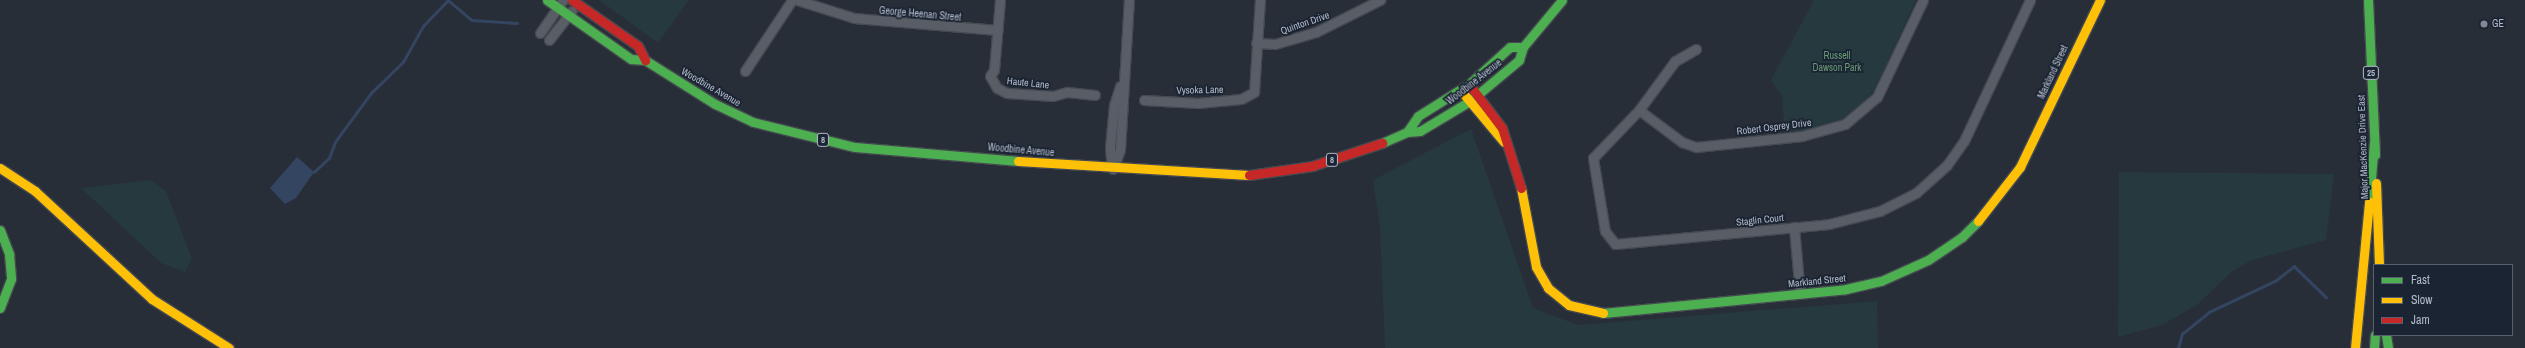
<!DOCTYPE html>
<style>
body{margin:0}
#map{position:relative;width:2525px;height:348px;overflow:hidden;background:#282e38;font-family:"Archivo Narrow",sans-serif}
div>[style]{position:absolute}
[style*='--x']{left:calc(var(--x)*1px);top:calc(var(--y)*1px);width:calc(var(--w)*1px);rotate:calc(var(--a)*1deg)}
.green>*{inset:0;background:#25393e}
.water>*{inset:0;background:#344562}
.stream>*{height:2.5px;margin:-1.25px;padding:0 1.25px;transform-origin:1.25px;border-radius:1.25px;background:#344562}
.roads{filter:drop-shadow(1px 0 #454950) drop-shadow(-1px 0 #454950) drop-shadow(0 1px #454950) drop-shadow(0 -1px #454950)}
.street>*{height:9px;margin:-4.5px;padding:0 4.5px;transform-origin:4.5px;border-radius:4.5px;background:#595d65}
.fast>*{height:9px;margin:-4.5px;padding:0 4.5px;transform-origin:4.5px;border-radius:4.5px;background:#4caf50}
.slow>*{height:9px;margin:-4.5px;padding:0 4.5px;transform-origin:4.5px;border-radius:4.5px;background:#ffc107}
.jam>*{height:9px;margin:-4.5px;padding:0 4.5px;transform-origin:4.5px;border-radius:4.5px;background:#c62828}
.dots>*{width:11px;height:11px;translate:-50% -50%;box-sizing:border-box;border:2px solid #1b2433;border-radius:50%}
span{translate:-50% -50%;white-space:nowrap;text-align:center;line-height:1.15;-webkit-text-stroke:3.5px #1b2433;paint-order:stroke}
.shield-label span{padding:1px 3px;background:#1b2433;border:1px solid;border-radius:3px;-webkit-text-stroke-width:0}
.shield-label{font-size:9px;color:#b2bac9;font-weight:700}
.street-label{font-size:10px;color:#b2bac9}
.poi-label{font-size:10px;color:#b2bac9}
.left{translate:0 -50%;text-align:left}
.park-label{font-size:10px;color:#689b76}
.legend{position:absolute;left:2373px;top:264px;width:140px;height:72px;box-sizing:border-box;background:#1b2433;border:1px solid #57606f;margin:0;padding:5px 7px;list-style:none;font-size:12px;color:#b2bac9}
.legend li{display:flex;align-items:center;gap:8px;height:20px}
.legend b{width:20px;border:1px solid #57606f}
</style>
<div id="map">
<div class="green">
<div style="clip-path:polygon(599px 0,689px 0,658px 43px)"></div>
<div style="clip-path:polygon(1814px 0,1916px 0,1876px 88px,1860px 108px,1835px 123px,1785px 136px,1782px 96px,1771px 80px)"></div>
<div style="clip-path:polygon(1471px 129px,1533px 308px,1578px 325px,1877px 301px,1878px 348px,1385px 348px,1380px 227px,1373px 180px)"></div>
<div style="clip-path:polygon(2119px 172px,2334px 174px,2326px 240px,2252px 260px,2231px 272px,2197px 305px,2162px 325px,2118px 337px)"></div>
<div style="clip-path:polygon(151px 180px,166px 191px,192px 259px,185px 272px,161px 263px,81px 188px)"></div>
</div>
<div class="water">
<div style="clip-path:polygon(297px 157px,314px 172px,296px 198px,285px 204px,270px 188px)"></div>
</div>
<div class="stream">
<div style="--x:448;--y:0;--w:31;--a:40"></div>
<div style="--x:472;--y:20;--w:45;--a:3.8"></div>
<div style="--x:314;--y:172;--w:21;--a:-43"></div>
<div style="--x:329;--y:158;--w:17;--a:-69"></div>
<div style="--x:335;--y:142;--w:61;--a:-53.7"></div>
<div style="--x:371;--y:93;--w:45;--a:-44.1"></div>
<div style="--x:403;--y:62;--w:41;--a:-60.9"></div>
<div style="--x:423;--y:26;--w:36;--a:-46"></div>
<div style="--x:2178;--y:348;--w:15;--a:-74"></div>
<div style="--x:2182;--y:334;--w:35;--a:-39"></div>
<div style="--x:2209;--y:312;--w:73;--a:-25.2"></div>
<div style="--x:2275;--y:281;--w:24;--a:-38"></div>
<div style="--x:2294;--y:266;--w:45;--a:44.1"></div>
</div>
<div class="roads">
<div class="street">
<div style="--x:797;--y:0;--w:60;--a:17.5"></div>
<div style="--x:854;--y:18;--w:144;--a:4.8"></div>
<div style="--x:1000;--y:0;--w:70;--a:94.9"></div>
<div style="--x:994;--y:70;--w:7;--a:124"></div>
<div style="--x:990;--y:76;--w:14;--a:60"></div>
<div style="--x:997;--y:88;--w:11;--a:27"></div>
<div style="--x:1007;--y:93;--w:46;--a:3.7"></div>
<div style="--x:1053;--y:96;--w:15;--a:-16"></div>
<div style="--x:1067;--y:92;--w:28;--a:6"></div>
<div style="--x:540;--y:33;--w:40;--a:-55.1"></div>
<div style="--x:549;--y:40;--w:37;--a:-52"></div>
<div style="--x:1256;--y:43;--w:19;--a:3"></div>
<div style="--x:1275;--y:44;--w:43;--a:-16.3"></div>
<div style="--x:1316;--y:32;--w:72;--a:-26.6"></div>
<div style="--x:1696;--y:49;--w:24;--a:150"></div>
<div style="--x:1675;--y:61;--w:61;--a:126.3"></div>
<div style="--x:1639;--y:110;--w:66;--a:133.8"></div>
<div style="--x:1593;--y:158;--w:74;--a:80.7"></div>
<div style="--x:1605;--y:231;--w:16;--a:52"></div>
<div style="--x:1615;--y:244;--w:215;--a:-5.3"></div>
<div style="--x:1829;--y:224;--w:53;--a:-14.3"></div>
<div style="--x:1880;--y:211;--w:40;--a:-26.6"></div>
<div style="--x:1916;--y:193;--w:42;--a:-42.1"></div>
<div style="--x:1947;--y:165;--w:29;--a:-55"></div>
<div style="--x:1964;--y:141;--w:156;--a:-64.9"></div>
<div style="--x:745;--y:71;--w:85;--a:-56.5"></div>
<div style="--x:1144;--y:100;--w:54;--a:3.2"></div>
<div style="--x:1198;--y:103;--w:43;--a:-5.3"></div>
<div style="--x:1241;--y:99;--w:15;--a:-28"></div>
<div style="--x:1254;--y:92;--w:92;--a:-86.3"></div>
<div style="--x:1639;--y:110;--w:54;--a:36.7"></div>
<div style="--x:1682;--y:142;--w:15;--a:20"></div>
<div style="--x:1696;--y:147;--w:107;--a:-5.9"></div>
<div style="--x:1802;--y:136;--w:45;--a:-15.6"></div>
<div style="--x:1845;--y:124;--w:42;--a:-40.2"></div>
<div style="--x:1877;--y:97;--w:107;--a:-64.6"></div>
<div style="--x:1112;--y:168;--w:20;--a:-96"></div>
<div style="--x:1110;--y:148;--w:43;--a:-84.7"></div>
<div style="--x:1114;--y:105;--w:20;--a:-72"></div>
<div style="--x:1113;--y:169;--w:20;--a:-70"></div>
<div style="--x:1120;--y:150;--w:150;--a:-86.6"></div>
<div style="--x:1794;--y:227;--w:67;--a:84.9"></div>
</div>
<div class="fast">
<div style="--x:547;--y:0;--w:103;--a:35.1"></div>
<div style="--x:631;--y:59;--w:14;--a:4"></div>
<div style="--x:645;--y:60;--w:83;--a:32.2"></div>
<div style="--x:715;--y:104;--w:42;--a:25.3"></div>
<div style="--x:753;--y:122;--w:105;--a:13.8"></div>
<div style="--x:855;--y:147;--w:164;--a:4.9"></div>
<div style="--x:2368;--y:0;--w:155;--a:87.4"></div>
<div style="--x:1407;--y:132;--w:19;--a:-55"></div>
<div style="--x:1418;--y:116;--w:60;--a:-32.1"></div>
<div style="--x:1469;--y:84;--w:55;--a:-42.1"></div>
<div style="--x:1510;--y:47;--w:13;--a:0"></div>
<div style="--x:1382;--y:143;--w:27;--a:-24"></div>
<div style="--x:1407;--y:132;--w:13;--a:-4"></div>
<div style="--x:1420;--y:131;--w:58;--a:-31"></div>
<div style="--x:1470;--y:101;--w:64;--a:-39.9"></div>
<div style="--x:1519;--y:60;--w:14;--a:-73"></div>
<div style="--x:1523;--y:47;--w:61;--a:-50.3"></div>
<div style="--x:2369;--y:202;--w:59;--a:-85.2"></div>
<div style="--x:0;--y:230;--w:26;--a:69"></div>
<div style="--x:9;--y:254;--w:25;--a:85"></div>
<div style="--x:11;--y:279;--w:31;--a:111"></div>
<div style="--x:1603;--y:313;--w:244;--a:-5.6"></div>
<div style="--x:1846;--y:289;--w:36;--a:-13"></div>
<div style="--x:1881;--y:281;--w:51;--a:-24.1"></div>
<div style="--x:1928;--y:260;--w:41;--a:-34.1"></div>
<div style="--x:1962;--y:237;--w:23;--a:-45"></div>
<div style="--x:2386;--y:335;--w:13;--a:81"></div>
<div style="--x:2374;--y:348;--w:13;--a:-86"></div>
</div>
<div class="slow">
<div style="--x:1463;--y:93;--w:64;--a:50.1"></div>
<div style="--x:1018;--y:161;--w:231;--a:3.5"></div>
<div style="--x:0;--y:168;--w:42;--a:33.3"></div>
<div style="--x:35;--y:191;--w:159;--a:42.7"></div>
<div style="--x:152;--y:299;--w:91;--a:32.5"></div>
<div style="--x:2376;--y:183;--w:82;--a:87.9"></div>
<div style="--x:1521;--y:188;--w:80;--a:79.2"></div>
<div style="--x:1536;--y:267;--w:24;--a:60"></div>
<div style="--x:1548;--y:288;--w:27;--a:39"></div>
<div style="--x:1569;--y:305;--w:35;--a:13"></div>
<div style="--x:1978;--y:221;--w:68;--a:-52.1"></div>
<div style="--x:2020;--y:167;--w:185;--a:-64.4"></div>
<div style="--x:2355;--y:348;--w:147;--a:-84.5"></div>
</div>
<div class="jam">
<div style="--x:572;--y:0;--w:80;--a:34.9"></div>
<div style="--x:638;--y:46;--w:16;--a:63"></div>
<div style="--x:1471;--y:87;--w:51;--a:52.9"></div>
<div style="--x:1502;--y:128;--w:63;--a:72.4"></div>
<div style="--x:1249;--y:175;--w:64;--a:-8.1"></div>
<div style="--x:1312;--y:166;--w:74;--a:-18.2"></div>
</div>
</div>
<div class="dots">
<div style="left:2484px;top:24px;background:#828996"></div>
</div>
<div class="shield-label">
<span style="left:2371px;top:73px">25</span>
<span style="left:823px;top:140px">8</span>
<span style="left:1332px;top:160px">8</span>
</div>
<div class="street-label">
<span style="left:920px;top:14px;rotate:5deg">George Heenan Street</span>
<span style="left:1305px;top:23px;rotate:-19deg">Quinton Drive</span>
<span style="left:2053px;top:72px;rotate:-65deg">Markland Street</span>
<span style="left:1474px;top:82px;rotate:-38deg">Woodbine Avenue</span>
<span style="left:1028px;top:83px;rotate:6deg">Haute Lane</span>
<span style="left:711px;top:87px;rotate:30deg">Woodbine Avenue</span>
<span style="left:1200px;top:90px;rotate:-1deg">Vysoka Lane</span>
<span style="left:1774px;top:127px;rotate:-7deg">Robert Osprey Drive</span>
<span style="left:2363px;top:147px;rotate:-92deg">Major MacKenzie Drive East</span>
<span style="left:1021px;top:150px;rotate:5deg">Woodbine Avenue</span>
<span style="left:1760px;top:220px;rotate:-6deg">Staglin Court</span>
<span style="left:1817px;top:281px;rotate:-6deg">Markland Street</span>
</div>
<div class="poi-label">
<span class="left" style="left:2492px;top:24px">GE</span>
</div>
<div class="park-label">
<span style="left:1837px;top:61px">Russell<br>Dawson Park</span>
</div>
<ul class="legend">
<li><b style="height:5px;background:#4caf50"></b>Fast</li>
<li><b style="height:5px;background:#ffc107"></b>Slow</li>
<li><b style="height:5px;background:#c62828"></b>Jam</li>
</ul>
</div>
